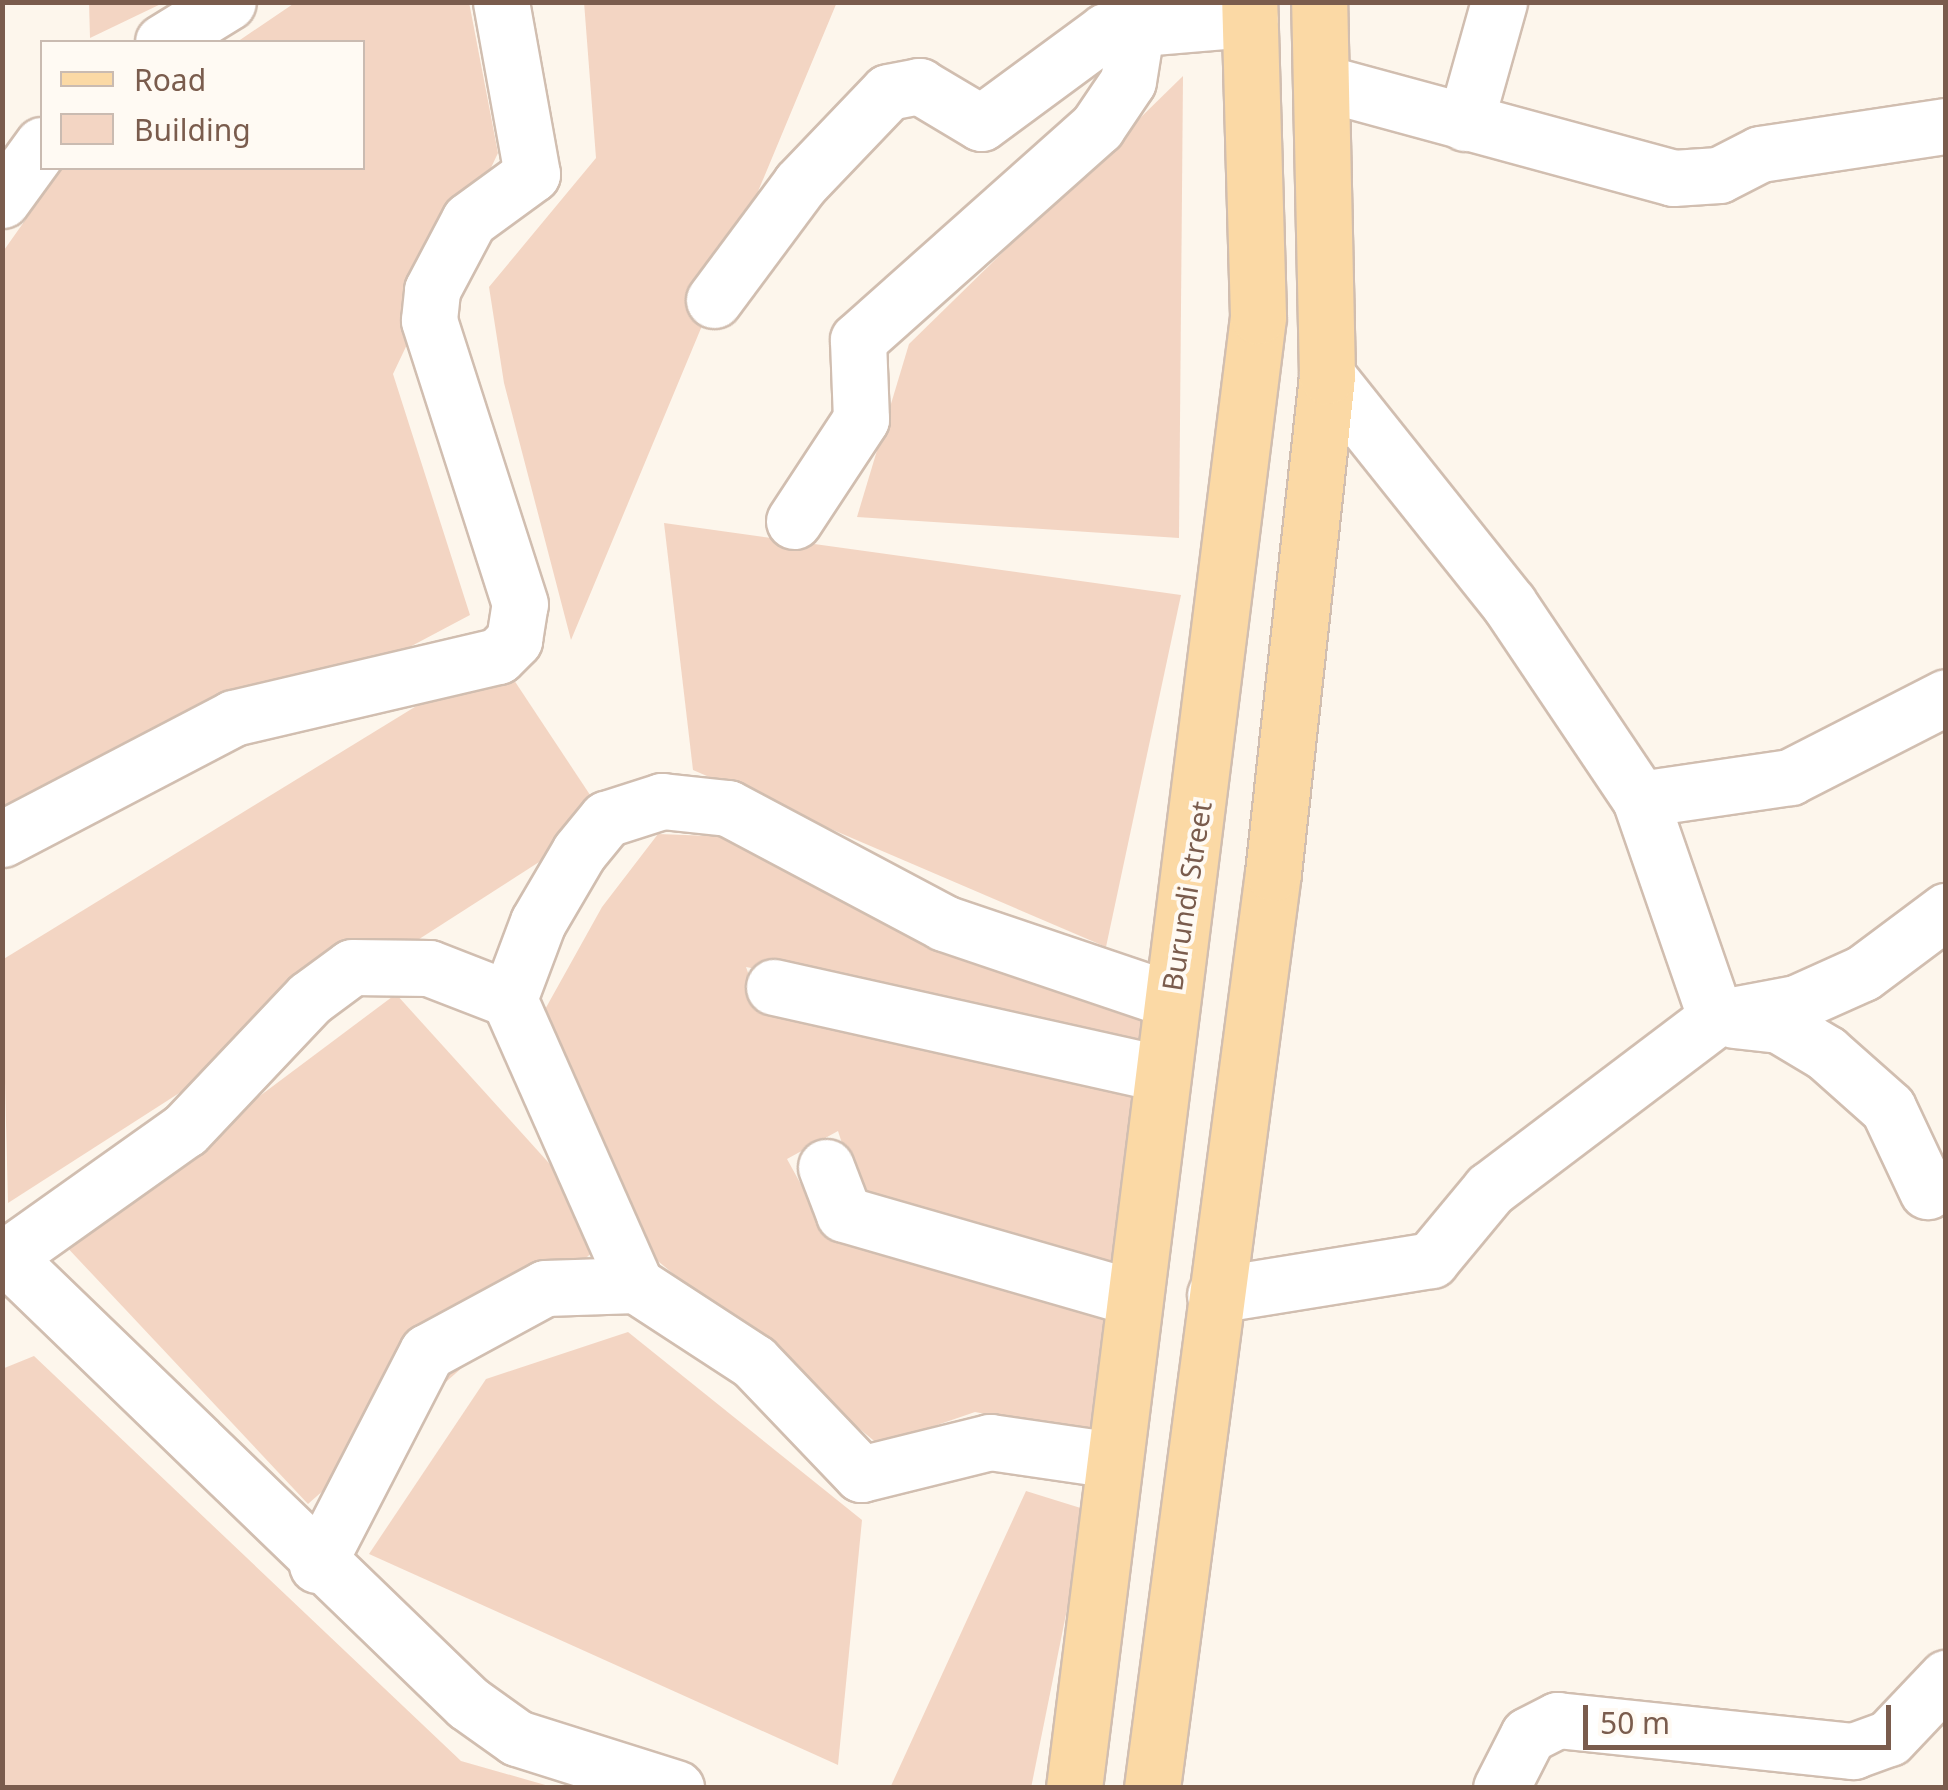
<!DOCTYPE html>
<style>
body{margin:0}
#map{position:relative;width:1948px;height:1790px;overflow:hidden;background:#fdf6ec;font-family:"Noto Sans",sans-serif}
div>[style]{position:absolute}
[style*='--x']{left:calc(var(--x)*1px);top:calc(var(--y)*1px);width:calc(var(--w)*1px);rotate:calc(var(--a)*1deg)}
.building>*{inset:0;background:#f3d5c3}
.roads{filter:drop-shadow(2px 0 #d1beb0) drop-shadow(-2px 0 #d1beb0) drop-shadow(0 2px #d1beb0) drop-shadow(0 -2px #d1beb0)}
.minor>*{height:55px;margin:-27.5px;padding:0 27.5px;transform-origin:27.5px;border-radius:27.5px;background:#fff}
.major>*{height:55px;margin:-27.5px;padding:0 27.5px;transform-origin:27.5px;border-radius:27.5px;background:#fbd9a5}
span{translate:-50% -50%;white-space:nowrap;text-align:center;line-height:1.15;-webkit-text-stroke:8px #fffaf3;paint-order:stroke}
.street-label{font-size:28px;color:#7a5c4d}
.frame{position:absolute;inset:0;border:5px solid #7a5c4d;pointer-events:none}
.legend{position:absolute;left:40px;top:40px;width:325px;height:130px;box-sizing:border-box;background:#fffaf3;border:2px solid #cabbb1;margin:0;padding:12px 18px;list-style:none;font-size:30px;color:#7a5c4d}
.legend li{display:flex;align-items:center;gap:20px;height:50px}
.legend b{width:50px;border:2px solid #cabbb1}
.scale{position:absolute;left:1583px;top:1705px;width:308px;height:45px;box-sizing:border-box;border:5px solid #7a5c4d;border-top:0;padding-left:12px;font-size:30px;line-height:35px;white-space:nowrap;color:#7a5c4d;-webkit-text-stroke:8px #fffaf3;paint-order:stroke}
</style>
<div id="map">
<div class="building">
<div style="clip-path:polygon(89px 2px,165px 2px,90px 38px)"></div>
<div style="clip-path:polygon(296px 2px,469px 2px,498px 153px,393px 374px,470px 615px,2px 863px,2px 253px,62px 168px,362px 168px,362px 42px,237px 42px)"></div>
<div style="clip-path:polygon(584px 2px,837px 2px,571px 640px,504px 383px,489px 287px,596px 158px)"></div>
<div style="clip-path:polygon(1183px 76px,1179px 538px,857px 517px,909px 344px)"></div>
<div style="clip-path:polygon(664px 523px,1181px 595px,1106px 947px,693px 770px)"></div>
<div style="clip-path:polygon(498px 656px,606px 819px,8px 1203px,2px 960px)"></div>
<div style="clip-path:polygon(658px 834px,738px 837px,1148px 1007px,1141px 1045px,746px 967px,763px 1014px,1137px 1083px,1113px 1262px,859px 1196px,838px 1131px,787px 1159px,831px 1239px,1112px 1312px,1095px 1435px,975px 1412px,879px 1445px,641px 1247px,543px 1013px,602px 907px)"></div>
<div style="clip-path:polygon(396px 994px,613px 1234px,308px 1504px,63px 1243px)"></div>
<div style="clip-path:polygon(628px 1332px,862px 1520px,838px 1765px,369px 1554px,486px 1379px)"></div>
<div style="clip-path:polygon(34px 1356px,461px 1761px,556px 1788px,2px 1788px,2px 1369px)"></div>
<div style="clip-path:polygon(1026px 1491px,1087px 1510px,1031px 1788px,890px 1788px)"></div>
</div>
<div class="roads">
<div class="minor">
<div style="--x:163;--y:42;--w:76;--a:-31.6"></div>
<div style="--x:1324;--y:83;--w:362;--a:15.2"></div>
<div style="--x:1673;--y:178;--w:46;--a:-3.7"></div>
<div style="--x:1719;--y:175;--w:46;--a:-27.1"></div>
<div style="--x:1760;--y:154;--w:188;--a:-8.6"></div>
<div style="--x:1465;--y:123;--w:126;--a:-74.3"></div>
<div style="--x:2;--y:200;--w:68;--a:-54"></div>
<div style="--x:714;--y:300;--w:144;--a:-53.4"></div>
<div style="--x:800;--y:184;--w:127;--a:-46.3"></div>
<div style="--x:888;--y:92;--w:32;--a:-11"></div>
<div style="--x:919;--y:86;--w:72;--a:30.8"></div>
<div style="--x:981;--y:123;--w:155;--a:-36.4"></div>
<div style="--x:1106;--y:31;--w:144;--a:-4.8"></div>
<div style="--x:1327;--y:376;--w:292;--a:51.4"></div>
<div style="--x:1509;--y:604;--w:235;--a:56.1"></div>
<div style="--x:1640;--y:799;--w:232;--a:70.9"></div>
<div style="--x:794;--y:521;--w:122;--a:-56.7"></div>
<div style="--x:861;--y:419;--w:79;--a:-92.2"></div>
<div style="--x:858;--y:340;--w:320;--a:-41.7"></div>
<div style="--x:1097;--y:127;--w:55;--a:-56"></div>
<div style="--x:1128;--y:81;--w:57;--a:-80.9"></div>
<div style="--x:1640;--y:799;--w:152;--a:-8.3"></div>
<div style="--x:1790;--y:777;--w:175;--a:-27.1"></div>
<div style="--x:2;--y:839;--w:261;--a:-27.6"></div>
<div style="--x:233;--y:718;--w:272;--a:-13.2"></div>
<div style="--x:498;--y:656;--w:23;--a:-45"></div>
<div style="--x:514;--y:640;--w:36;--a:-81"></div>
<div style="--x:520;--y:604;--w:298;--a:-107.8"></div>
<div style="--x:429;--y:320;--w:30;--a:-84"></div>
<div style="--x:432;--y:290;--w:79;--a:-62.1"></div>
<div style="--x:469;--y:220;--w:78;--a:-36.1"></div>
<div style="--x:532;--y:174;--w:175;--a:-100.2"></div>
<div style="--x:774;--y:987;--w:394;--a:12.6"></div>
<div style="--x:509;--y:999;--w:82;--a:-69.4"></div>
<div style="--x:538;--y:922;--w:81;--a:-59.6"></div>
<div style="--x:579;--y:852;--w:43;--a:-50.7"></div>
<div style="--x:606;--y:819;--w:59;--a:-17.8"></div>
<div style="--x:662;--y:801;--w:66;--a:6.1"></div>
<div style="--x:728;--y:808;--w:245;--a:28"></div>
<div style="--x:944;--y:923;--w:240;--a:18.7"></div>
<div style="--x:1734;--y:1020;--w:45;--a:6.3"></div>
<div style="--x:1779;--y:1025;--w:55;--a:30.8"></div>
<div style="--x:1826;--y:1053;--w:83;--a:41.6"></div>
<div style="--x:1888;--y:1108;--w:92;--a:64.8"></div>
<div style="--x:826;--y:1167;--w:50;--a:69"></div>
<div style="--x:844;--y:1214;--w:299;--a:16.1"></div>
<div style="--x:2;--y:1253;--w:648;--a:44"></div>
<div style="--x:468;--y:1703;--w:60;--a:35.5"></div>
<div style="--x:517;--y:1738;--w:167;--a:17.5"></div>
<div style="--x:6;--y:1257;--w:219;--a:-35.4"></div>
<div style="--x:185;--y:1130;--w:182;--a:-46.6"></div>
<div style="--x:310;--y:998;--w:52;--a:-36.4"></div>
<div style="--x:352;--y:967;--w:77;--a:0.7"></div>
<div style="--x:429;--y:968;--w:86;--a:21.2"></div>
<div style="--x:509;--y:999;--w:313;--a:66.1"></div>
<div style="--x:636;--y:1285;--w:141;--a:33.1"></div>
<div style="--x:754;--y:1362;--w:155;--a:46.3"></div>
<div style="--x:861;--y:1474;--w:133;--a:-13.9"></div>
<div style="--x:990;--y:1442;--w:125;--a:8.3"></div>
<div style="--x:1215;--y:1295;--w:219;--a:-9.2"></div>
<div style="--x:1431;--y:1260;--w:92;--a:-50.3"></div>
<div style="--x:1490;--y:1189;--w:283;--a:-37.1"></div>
<div style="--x:1716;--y:1018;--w:81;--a:-10.6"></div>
<div style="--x:1796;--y:1003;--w:73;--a:-24.1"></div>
<div style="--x:1863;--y:973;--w:104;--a:-36.8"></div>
<div style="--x:317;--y:1565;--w:240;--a:-62.7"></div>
<div style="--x:427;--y:1352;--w:134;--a:-28.5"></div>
<div style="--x:545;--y:1288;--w:91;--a:-1.9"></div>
<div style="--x:1501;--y:1788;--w:59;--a:-63"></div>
<div style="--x:1528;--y:1735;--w:33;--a:-27"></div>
<div style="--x:1557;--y:1720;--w:298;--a:6"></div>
<div style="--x:1853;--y:1751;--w:38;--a:-20"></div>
<div style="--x:1889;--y:1738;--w:83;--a:-46.5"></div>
</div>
<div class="major">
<div style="--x:1074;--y:1788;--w:1483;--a:-82.87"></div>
<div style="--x:1258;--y:316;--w:314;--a:-91.6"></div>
<div style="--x:1152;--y:1788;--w:923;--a:-82.47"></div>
<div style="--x:1273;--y:873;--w:500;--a:-83.8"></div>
<div style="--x:1327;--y:376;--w:374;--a:-91.2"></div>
</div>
</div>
<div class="street-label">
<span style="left:1186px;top:896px;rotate:-81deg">Burundi Street</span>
</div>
<div class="frame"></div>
<ul class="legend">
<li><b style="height:12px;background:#fbd9a5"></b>Road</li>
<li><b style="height:28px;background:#f3d5c3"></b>Building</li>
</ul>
<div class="scale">50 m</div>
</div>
